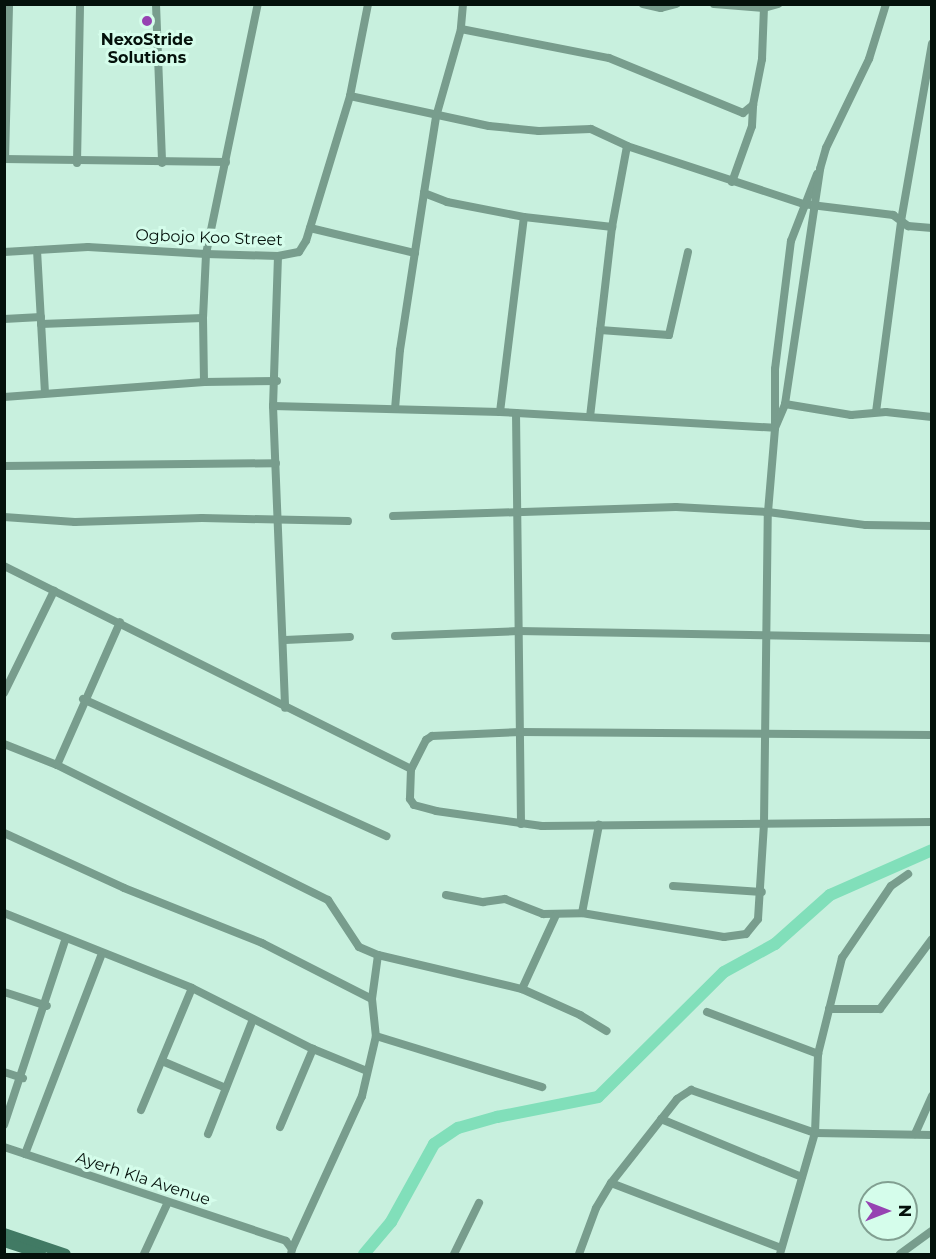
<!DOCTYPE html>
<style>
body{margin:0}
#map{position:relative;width:936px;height:1259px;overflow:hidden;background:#c8f0de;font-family:Montserrat,sans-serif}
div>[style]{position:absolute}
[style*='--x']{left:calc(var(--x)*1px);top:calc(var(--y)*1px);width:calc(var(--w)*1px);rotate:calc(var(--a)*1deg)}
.river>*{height:12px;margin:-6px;padding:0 6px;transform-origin:6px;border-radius:6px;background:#81dfba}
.minor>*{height:8px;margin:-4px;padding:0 4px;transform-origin:4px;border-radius:4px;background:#789d8d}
.secondary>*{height:10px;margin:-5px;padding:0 5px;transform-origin:5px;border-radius:5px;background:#417a64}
.dots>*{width:16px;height:16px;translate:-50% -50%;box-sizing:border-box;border:3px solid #d5fdeb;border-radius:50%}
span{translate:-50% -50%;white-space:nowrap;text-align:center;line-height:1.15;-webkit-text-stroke:6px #d5fdeb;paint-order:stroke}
.poi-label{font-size:16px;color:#04110b;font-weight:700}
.street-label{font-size:16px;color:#04110b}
.frame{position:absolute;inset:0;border:6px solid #04110b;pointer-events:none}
.north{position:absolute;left:858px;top:1181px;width:60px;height:60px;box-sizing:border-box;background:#d5fdeb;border:2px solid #819f91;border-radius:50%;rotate:90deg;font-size:16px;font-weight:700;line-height:24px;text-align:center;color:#04110b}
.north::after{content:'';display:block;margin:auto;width:21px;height:27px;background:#9643b2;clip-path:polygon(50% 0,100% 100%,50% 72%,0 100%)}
</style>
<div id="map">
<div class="river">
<div style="--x:364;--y:1254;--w:42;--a:-49.8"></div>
<div style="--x:391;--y:1222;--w:89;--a:-61.1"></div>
<div style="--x:434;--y:1144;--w:29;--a:-34"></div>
<div style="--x:458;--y:1128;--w:41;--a:-15.8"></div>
<div style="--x:497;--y:1117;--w:103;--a:-11.2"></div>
<div style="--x:598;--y:1097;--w:177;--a:-44.8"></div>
<div style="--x:724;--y:972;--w:58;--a:-28.8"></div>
<div style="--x:775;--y:944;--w:74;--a:-41.7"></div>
<div style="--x:830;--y:895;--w:111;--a:-23.8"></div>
</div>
<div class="minor">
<div style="--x:156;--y:4;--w:159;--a:87.8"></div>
<div style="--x:463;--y:4;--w:25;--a:95"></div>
<div style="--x:461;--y:29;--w:91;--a:105.9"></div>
<div style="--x:436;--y:117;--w:77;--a:99"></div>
<div style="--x:424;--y:193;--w:25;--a:21"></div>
<div style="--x:447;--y:202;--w:78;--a:11"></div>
<div style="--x:524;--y:217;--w:89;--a:6.5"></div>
<div style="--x:643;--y:4;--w:18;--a:13"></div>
<div style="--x:661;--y:8;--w:16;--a:-15"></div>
<div style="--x:714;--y:4;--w:50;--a:4.6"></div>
<div style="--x:764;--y:8;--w:15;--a:-16"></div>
<div style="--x:461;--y:29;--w:151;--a:11.1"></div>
<div style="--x:609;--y:58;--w:145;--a:22.3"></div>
<div style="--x:743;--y:113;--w:13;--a:-39"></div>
<div style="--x:753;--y:105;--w:47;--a:-78.9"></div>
<div style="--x:762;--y:59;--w:51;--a:-87.8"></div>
<div style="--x:350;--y:96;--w:142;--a:12.2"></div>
<div style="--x:489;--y:126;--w:50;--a:5.7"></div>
<div style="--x:539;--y:131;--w:52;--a:-2.2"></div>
<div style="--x:591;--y:129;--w:40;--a:25"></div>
<div style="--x:627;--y:146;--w:185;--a:18.2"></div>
<div style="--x:803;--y:204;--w:91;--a:7"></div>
<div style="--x:893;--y:215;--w:19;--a:36"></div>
<div style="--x:908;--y:226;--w:24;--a:5"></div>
<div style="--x:4;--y:159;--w:222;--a:0.8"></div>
<div style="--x:5;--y:159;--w:155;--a:-88.5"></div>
<div style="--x:77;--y:163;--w:159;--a:-88.9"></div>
<div style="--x:732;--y:182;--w:59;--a:-70.3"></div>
<div style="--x:752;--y:126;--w:21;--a:-87"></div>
<div style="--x:310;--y:228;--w:108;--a:13.4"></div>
<div style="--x:37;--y:250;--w:142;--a:86.8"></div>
<div style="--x:4;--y:252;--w:84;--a:-3.4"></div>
<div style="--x:88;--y:247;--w:118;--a:3.4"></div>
<div style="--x:206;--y:254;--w:72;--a:1.6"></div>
<div style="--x:278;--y:256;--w:21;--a:-11"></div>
<div style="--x:299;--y:252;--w:13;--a:-58"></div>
<div style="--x:306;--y:241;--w:152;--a:-73.1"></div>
<div style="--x:350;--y:96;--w:94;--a:-78.9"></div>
<div style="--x:278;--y:256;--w:150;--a:91.9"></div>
<div style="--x:273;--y:406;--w:302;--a:87.7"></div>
<div style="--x:203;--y:318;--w:64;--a:-87.3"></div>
<div style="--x:206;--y:254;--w:255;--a:-78.3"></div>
<div style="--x:4;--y:319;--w:37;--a:-3"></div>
<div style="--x:41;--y:324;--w:162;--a:-2.1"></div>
<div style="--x:203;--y:318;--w:64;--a:89.1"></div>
<div style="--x:600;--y:330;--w:69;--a:4.1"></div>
<div style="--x:669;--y:335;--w:85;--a:-77.1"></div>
<div style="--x:4;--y:397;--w:201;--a:-4.3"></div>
<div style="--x:204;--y:382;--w:73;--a:-0.8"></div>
<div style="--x:785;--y:404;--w:67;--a:9.5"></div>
<div style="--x:851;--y:415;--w:35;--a:-5"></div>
<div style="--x:886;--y:412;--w:46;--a:6.2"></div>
<div style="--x:273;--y:406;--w:227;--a:1.5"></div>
<div style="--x:500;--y:412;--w:275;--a:3.3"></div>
<div style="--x:775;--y:428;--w:59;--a:-90"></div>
<div style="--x:775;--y:369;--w:129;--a:-82.9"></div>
<div style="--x:791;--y:241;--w:72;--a:-68.8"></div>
<div style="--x:395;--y:409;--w:59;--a:-85.2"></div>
<div style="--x:400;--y:350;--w:159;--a:-81.3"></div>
<div style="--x:500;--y:412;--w:196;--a:-83"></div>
<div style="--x:876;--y:412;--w:193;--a:-82.5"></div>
<div style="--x:901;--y:221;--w:180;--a:-80.1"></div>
<div style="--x:516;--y:413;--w:411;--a:89.3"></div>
<div style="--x:590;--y:417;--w:191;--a:-83.4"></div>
<div style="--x:612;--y:227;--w:82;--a:-79.5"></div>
<div style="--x:4;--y:466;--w:272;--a:-0.6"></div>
<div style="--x:393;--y:516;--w:283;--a:-1.8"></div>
<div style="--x:676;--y:507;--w:92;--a:3.1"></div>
<div style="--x:768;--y:512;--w:99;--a:7.6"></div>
<div style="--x:866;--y:525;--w:66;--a:0.9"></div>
<div style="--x:4;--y:517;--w:71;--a:4"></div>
<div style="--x:75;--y:522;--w:127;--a:-1.8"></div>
<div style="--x:202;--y:518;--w:146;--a:1.2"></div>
<div style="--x:4;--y:566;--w:455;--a:26.5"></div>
<div style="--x:395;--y:636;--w:123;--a:-2.3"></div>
<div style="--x:518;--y:631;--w:414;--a:1"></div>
<div style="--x:285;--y:640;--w:65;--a:-2.6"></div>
<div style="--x:4;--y:693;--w:114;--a:-63.9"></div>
<div style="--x:83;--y:699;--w:333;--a:24.3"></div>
<div style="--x:932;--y:735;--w:412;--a:-179.6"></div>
<div style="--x:520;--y:732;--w:88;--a:177.4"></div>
<div style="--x:432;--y:736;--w:7;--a:146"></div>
<div style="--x:426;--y:740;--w:33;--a:117"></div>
<div style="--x:411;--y:769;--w:30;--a:92"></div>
<div style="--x:410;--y:799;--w:7;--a:56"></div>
<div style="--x:414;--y:805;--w:23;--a:15"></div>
<div style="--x:436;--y:811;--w:107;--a:8.1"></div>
<div style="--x:542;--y:826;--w:390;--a:-0.6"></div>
<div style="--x:4;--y:744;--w:57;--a:21.6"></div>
<div style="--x:57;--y:765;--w:156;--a:-66.2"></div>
<div style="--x:57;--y:765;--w:303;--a:26.5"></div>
<div style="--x:328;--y:900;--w:56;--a:56.6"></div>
<div style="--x:359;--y:947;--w:21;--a:23"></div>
<div style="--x:378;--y:955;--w:44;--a:97.8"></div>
<div style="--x:372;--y:999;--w:37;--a:84"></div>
<div style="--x:376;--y:1036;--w:62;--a:103.1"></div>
<div style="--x:362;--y:1096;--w:168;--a:114.6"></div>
<div style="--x:4;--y:833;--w:132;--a:24.6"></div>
<div style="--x:124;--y:888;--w:149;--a:21.7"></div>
<div style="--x:262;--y:943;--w:123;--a:27"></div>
<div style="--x:673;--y:886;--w:89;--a:3.9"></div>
<div style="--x:446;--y:895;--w:38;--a:11"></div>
<div style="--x:483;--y:902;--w:22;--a:-8"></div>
<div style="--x:505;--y:899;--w:41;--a:21.5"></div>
<div style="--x:543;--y:914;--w:39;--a:-1"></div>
<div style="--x:582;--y:913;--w:144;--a:9.6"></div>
<div style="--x:724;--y:937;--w:22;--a:-8"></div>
<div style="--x:746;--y:934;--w:19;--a:-51"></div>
<div style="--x:758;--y:919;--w:96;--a:-86.4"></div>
<div style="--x:764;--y:823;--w:311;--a:-89.3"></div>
<div style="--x:768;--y:512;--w:84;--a:-85.2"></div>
<div style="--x:775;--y:428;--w:26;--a:-67"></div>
<div style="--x:785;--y:404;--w:238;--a:-81.5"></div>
<div style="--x:820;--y:169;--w:22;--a:-74"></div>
<div style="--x:826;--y:148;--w:99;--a:-64.2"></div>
<div style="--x:869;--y:59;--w:58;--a:-72.8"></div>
<div style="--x:4;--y:913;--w:202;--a:21.7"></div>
<div style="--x:192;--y:988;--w:136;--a:26.8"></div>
<div style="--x:313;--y:1049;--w:58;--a:22.2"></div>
<div style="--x:582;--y:913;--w:90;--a:-79.1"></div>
<div style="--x:378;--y:955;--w:148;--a:13.3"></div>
<div style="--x:522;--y:989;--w:64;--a:24.1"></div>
<div style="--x:580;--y:1015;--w:31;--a:31"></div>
<div style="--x:522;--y:989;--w:81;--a:-65.3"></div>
<div style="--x:4;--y:992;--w:45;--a:18"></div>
<div style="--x:829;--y:1009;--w:51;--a:0"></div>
<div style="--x:880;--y:1009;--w:87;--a:-53.4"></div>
<div style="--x:707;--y:1012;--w:119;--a:20.7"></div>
<div style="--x:376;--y:1036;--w:174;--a:17.1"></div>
<div style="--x:162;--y:1061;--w:69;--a:22.9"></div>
<div style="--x:4;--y:1072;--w:20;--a:18"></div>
<div style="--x:141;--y:1110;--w:132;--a:-67.3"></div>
<div style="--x:661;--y:1119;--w:152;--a:22.4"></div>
<div style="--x:4;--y:1125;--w:197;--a:-71.7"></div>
<div style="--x:280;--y:1127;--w:85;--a:-67.1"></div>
<div style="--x:208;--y:1134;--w:123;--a:-68.6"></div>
<div style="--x:915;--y:1134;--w:42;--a:-65.9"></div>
<div style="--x:4;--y:1147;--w:297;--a:18.4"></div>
<div style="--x:286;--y:1241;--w:10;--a:53"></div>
<div style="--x:292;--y:1249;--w:5;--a:101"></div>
<div style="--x:25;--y:1154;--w:215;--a:-69"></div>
<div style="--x:611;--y:1183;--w:182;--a:20.9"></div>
<div style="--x:144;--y:1254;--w:57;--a:-65.2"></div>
<div style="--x:454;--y:1254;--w:57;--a:-63.9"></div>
<div style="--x:579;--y:1254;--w:49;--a:-69.7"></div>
<div style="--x:596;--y:1208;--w:29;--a:-59"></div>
<div style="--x:611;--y:1183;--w:107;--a:-51.8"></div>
<div style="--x:677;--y:1099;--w:17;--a:-33"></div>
<div style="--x:691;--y:1090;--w:131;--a:19.1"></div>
<div style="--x:815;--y:1133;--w:117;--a:1"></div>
<div style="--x:780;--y:1254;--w:126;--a:-73.9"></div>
<div style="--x:815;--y:1133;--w:79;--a:-87.8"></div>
<div style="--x:818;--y:1054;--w:99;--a:-76"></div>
<div style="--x:842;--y:958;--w:87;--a:-55.8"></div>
<div style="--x:891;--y:886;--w:21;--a:-35"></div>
<div style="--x:900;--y:1254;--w:39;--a:-36"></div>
</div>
<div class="secondary">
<div style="--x:4;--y:1233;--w:65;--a:18.7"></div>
<div style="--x:4;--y:1242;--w:39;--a:18"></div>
</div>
<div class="dots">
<div style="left:147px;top:21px;background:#9643b2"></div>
</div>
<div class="poi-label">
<span style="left:147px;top:49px">NexoStride<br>Solutions</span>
</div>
<div class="street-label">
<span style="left:209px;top:238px;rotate:2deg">Ogbojo Koo Street</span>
<span style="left:143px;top:1179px;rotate:18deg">Ayerh Kla Avenue</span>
</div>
<div class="frame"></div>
<div class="north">N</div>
</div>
